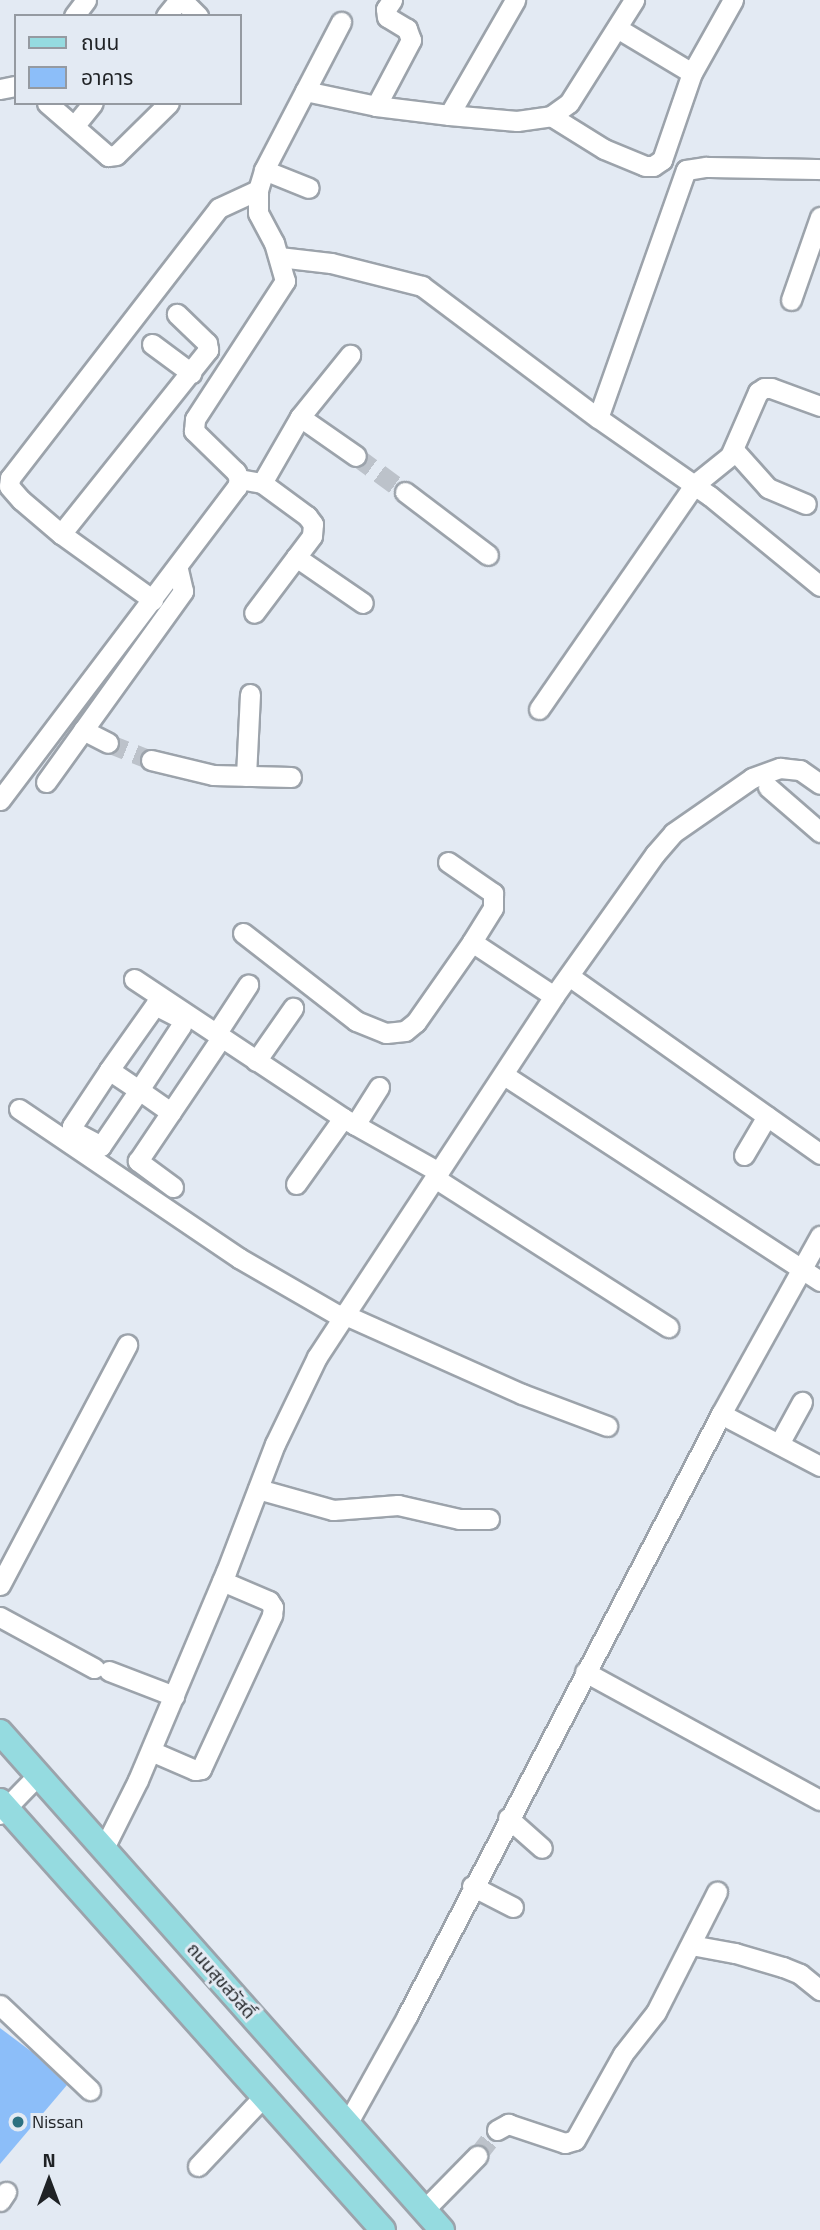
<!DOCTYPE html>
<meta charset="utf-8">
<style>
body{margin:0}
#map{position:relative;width:820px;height:2230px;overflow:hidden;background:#e3eaf3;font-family:"Titillium Web","Noto Sans Thai",sans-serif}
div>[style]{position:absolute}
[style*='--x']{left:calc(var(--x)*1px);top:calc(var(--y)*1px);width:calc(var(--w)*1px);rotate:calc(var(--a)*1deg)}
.building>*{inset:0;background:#8cbef9}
.minor-tunnel>*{height:19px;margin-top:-9.5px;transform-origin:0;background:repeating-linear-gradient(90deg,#bcc2ca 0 19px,transparent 0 29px)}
.roads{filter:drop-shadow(2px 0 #9ca3ab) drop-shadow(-2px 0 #9ca3ab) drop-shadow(0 2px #9ca3ab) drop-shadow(0 -2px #9ca3ab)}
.minor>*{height:19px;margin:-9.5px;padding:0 9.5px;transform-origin:9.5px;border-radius:9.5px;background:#fff}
.major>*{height:24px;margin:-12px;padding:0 12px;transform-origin:12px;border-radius:12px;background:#95dbe0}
.dots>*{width:19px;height:19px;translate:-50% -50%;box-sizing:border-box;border:4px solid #e3eaf3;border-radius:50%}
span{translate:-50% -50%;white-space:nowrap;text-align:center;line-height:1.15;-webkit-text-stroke:6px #e3eaf3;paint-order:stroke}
.street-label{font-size:18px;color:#1f2225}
.poi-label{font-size:18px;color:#1f2225}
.left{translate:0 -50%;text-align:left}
.legend{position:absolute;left:14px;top:14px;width:228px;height:91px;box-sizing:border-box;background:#e3eaf3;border:2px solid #959aa1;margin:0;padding:9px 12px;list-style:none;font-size:21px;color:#1f2225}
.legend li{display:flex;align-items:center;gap:14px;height:35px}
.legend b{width:35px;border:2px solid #959aa1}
.north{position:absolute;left:14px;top:2146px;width:70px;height:70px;-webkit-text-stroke:5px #e3eaf3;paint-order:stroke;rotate:0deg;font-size:19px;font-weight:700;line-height:28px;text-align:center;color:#1f2225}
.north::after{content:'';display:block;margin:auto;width:24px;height:32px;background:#1f2225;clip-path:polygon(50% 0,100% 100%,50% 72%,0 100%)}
</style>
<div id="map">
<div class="building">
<div style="clip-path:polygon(0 2028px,32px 2052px,67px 2085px,0 2164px)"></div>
</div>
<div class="minor-tunnel">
<div style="--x:356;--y:456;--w:61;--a:36.3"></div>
<div style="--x:108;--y:743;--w:46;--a:21.6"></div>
<div style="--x:477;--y:2156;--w:33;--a:-52"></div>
</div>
<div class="roads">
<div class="minor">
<div style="--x:182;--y:0;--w:23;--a:45"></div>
<div style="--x:74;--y:16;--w:20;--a:-53"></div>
<div style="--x:166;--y:16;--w:21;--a:-51"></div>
<div style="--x:617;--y:28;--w:87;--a:31"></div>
<div style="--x:0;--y:89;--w:16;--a:-11"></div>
<div style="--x:305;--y:91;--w:73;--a:11.9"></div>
<div style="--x:376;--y:106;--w:74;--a:7"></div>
<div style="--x:449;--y:115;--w:133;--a:-60.1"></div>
<div style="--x:47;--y:103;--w:81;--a:41"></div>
<div style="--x:108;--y:156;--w:8;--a:-7"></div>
<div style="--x:116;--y:155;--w:74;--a:-44.5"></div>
<div style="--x:376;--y:106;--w:75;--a:-62.1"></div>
<div style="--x:411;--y:40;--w:12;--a:-110"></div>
<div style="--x:407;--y:29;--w:23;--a:-149"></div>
<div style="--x:387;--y:17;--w:8;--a:-97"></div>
<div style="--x:386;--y:9;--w:11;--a:-56"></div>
<div style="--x:449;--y:115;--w:68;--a:5"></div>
<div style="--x:517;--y:121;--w:34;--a:-8"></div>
<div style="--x:551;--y:116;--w:22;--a:-36"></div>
<div style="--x:569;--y:103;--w:122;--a:-57.7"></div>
<div style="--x:551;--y:116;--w:62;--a:31.9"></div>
<div style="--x:604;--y:149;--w:44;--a:22.5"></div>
<div style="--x:645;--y:166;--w:8;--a:0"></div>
<div style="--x:653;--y:166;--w:11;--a:-34"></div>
<div style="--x:662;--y:160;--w:92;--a:-71"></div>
<div style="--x:692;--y:73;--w:84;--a:-60.7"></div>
<div style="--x:75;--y:125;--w:28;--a:-51"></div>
<div style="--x:264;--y:170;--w:48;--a:21.8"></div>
<div style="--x:279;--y:257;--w:52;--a:6.6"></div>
<div style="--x:331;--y:263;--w:94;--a:14.2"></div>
<div style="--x:422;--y:286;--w:220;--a:36.9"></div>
<div style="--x:598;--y:418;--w:136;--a:34.9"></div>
<div style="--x:710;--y:496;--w:142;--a:39.3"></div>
<div style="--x:791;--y:300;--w:88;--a:-70.7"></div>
<div style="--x:152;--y:344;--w:49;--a:36.6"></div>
<div style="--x:300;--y:417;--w:68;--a:34.9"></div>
<div style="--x:598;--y:418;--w:263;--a:-70.5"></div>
<div style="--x:686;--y:170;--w:20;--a:-9"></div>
<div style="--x:706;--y:167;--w:114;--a:1"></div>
<div style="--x:734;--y:450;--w:51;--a:48.2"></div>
<div style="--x:768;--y:488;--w:41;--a:22.8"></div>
<div style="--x:239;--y:479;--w:23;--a:10"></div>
<div style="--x:262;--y:483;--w:56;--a:36.3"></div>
<div style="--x:307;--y:516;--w:10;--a:53"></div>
<div style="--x:313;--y:524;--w:12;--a:95"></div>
<div style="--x:312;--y:536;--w:96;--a:127"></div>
<div style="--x:262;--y:483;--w:76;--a:-60.1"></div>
<div style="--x:300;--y:417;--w:80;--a:-51.1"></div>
<div style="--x:405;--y:492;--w:104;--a:37.2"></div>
<div style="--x:61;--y:534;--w:236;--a:-51.4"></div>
<div style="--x:208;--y:350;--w:7;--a:-98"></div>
<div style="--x:207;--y:343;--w:42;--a:-136"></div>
<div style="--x:296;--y:557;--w:81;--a:34.5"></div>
<div style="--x:153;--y:600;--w:113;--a:-144.3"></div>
<div style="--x:61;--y:534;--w:52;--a:-139.6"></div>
<div style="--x:21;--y:500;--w:18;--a:-131"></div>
<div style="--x:9;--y:486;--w:8;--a:-83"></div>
<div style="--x:10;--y:478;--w:341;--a:-52.3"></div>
<div style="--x:219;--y:208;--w:43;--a:-24.8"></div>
<div style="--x:539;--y:709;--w:272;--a:-55.3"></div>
<div style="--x:694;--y:485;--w:46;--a:-38.9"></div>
<div style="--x:730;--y:456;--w:70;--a:-66.4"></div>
<div style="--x:758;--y:392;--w:7;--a:-34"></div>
<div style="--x:764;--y:388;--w:7;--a:0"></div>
<div style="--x:771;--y:388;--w:52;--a:20.2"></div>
<div style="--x:83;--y:730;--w:28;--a:27"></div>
<div style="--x:151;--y:760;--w:64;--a:13.6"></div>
<div style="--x:213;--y:775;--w:78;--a:1.5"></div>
<div style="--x:246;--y:776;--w:82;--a:-87.2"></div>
<div style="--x:46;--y:782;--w:235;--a:-54.3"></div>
<div style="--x:183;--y:591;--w:23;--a:-103"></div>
<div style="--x:768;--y:787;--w:69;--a:40.9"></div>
<div style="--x:0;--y:800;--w:393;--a:-52.9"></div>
<div style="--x:237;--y:487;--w:8;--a:-76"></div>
<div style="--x:239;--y:479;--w:8;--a:-113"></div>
<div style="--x:236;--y:472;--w:59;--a:-135.7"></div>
<div style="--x:194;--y:431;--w:12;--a:-85"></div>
<div style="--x:195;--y:419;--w:165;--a:-56.9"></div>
<div style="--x:285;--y:281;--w:40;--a:-106"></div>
<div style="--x:274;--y:243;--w:34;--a:-118"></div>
<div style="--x:258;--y:213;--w:23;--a:-90"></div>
<div style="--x:258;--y:190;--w:21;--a:-73"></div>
<div style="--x:264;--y:170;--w:167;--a:-62.5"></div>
<div style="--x:448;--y:862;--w:55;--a:34.6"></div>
<div style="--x:493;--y:893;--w:15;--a:90"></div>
<div style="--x:493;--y:908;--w:40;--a:122"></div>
<div style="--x:243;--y:933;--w:143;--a:37.9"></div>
<div style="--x:356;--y:1021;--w:32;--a:22"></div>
<div style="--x:386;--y:1033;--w:19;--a:-6"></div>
<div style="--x:405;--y:1031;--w:14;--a:-39"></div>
<div style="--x:416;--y:1022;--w:98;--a:-55"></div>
<div style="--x:472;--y:942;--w:98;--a:33.4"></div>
<div style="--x:569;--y:976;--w:308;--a:35.3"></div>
<div style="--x:134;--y:979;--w:251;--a:33.6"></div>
<div style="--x:343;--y:1118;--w:110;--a:29.4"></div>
<div style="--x:216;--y:1034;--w:59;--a:-56.9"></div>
<div style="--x:256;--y:1061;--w:65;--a:-55.1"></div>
<div style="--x:109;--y:1070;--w:80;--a:-54.7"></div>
<div style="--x:155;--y:1005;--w:29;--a:27"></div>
<div style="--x:181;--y:1018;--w:8;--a:90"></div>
<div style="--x:181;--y:1026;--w:77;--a:123.3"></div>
<div style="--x:139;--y:1090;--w:68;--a:124.2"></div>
<div style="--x:101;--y:1146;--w:32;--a:-152"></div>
<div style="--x:73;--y:1131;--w:5;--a:-101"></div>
<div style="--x:72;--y:1126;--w:67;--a:-56.5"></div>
<div style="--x:109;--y:1070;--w:36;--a:34"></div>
<div style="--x:139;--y:1090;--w:39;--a:35"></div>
<div style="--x:504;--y:1075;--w:377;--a:33.1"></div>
<div style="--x:19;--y:1109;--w:266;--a:34.1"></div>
<div style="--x:239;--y:1258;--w:118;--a:30"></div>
<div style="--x:355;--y:1125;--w:45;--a:-57.7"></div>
<div style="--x:744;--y:1155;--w:45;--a:-59.5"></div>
<div style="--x:435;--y:1178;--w:277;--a:32.6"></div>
<div style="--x:296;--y:1184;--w:81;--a:-54.5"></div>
<div style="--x:173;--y:1187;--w:44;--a:-143.4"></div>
<div style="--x:138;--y:1161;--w:148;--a:-56"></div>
<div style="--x:343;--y:1314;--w:196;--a:24.1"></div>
<div style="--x:522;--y:1394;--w:91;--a:20.6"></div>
<div style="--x:721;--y:1414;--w:112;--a:27.7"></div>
<div style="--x:779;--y:1444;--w:48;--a:-61.3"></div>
<div style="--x:258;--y:1489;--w:78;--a:15.6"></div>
<div style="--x:333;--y:1510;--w:65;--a:-4.4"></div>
<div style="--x:398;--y:1505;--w:63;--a:12.9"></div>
<div style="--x:459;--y:1519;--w:30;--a:0"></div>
<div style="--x:0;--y:1585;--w:272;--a:-62.1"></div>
<div style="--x:0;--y:1617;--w:107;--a:28.5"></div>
<div style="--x:109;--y:1671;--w:70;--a:21"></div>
<div style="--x:585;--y:1672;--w:268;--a:28.6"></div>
<div style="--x:151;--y:1751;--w:48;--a:23.4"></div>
<div style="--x:195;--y:1770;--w:6;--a:-9"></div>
<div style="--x:201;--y:1769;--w:170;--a:-65.2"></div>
<div style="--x:272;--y:1615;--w:8;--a:-83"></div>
<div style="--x:273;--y:1607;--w:7;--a:-124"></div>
<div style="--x:269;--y:1601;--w:51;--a:-156.9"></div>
<div style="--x:0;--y:1814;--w:56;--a:-45.7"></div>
<div style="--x:508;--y:1818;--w:45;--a:41.4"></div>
<div style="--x:104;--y:1848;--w:76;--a:-63.4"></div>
<div style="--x:138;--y:1780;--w:226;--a:-67.1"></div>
<div style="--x:226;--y:1572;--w:137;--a:-69.1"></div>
<div style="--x:275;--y:1444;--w:97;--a:-64.2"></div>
<div style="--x:317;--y:1357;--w:432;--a:-56.7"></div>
<div style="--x:554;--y:996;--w:174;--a:-54.6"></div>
<div style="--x:655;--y:854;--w:28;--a:-49"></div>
<div style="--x:673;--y:833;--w:96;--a:-34.8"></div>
<div style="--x:752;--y:778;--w:30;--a:-20"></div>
<div style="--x:780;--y:768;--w:20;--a:6"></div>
<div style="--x:800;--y:770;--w:24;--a:35"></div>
<div style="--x:472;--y:1886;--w:46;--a:27.1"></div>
<div style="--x:691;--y:1945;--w:45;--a:10.3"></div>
<div style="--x:735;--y:1953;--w:50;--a:16.3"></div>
<div style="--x:783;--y:1967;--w:18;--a:22"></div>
<div style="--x:800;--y:1974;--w:26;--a:39"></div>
<div style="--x:0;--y:2005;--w:124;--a:43.4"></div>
<div style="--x:347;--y:2124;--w:124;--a:-60.9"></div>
<div style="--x:407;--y:2016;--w:679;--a:-62.45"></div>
<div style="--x:721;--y:1414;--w:204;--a:-60.9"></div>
<div style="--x:497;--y:2130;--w:13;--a:-29"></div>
<div style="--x:508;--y:2124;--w:60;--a:18.4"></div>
<div style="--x:565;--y:2143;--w:10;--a:-17"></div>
<div style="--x:575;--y:2140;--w:98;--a:-60.8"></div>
<div style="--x:623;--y:2054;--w:53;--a:-51.8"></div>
<div style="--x:656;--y:2012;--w:135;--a:-63.1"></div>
<div style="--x:198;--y:2166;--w:96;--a:-46.7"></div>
<div style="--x:0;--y:2201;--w:11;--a:-56"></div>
<div style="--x:424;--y:2210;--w:76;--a:-45.5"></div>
</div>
<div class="major">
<div style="--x:0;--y:1732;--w:666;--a:48.41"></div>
<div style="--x:0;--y:1801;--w:575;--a:48.24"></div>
</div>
</div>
<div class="dots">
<div style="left:18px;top:2122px;background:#2d7181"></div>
</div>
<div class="street-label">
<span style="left:221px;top:1981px;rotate:49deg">ถนนสุขสวัสดิ์</span>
</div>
<div class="poi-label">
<span class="left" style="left:32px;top:2122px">Nissan</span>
</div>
<ul class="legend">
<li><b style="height:9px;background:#95dbe0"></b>ถนน</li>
<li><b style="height:19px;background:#8cbef9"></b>อาคาร</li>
</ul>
<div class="north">N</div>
</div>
